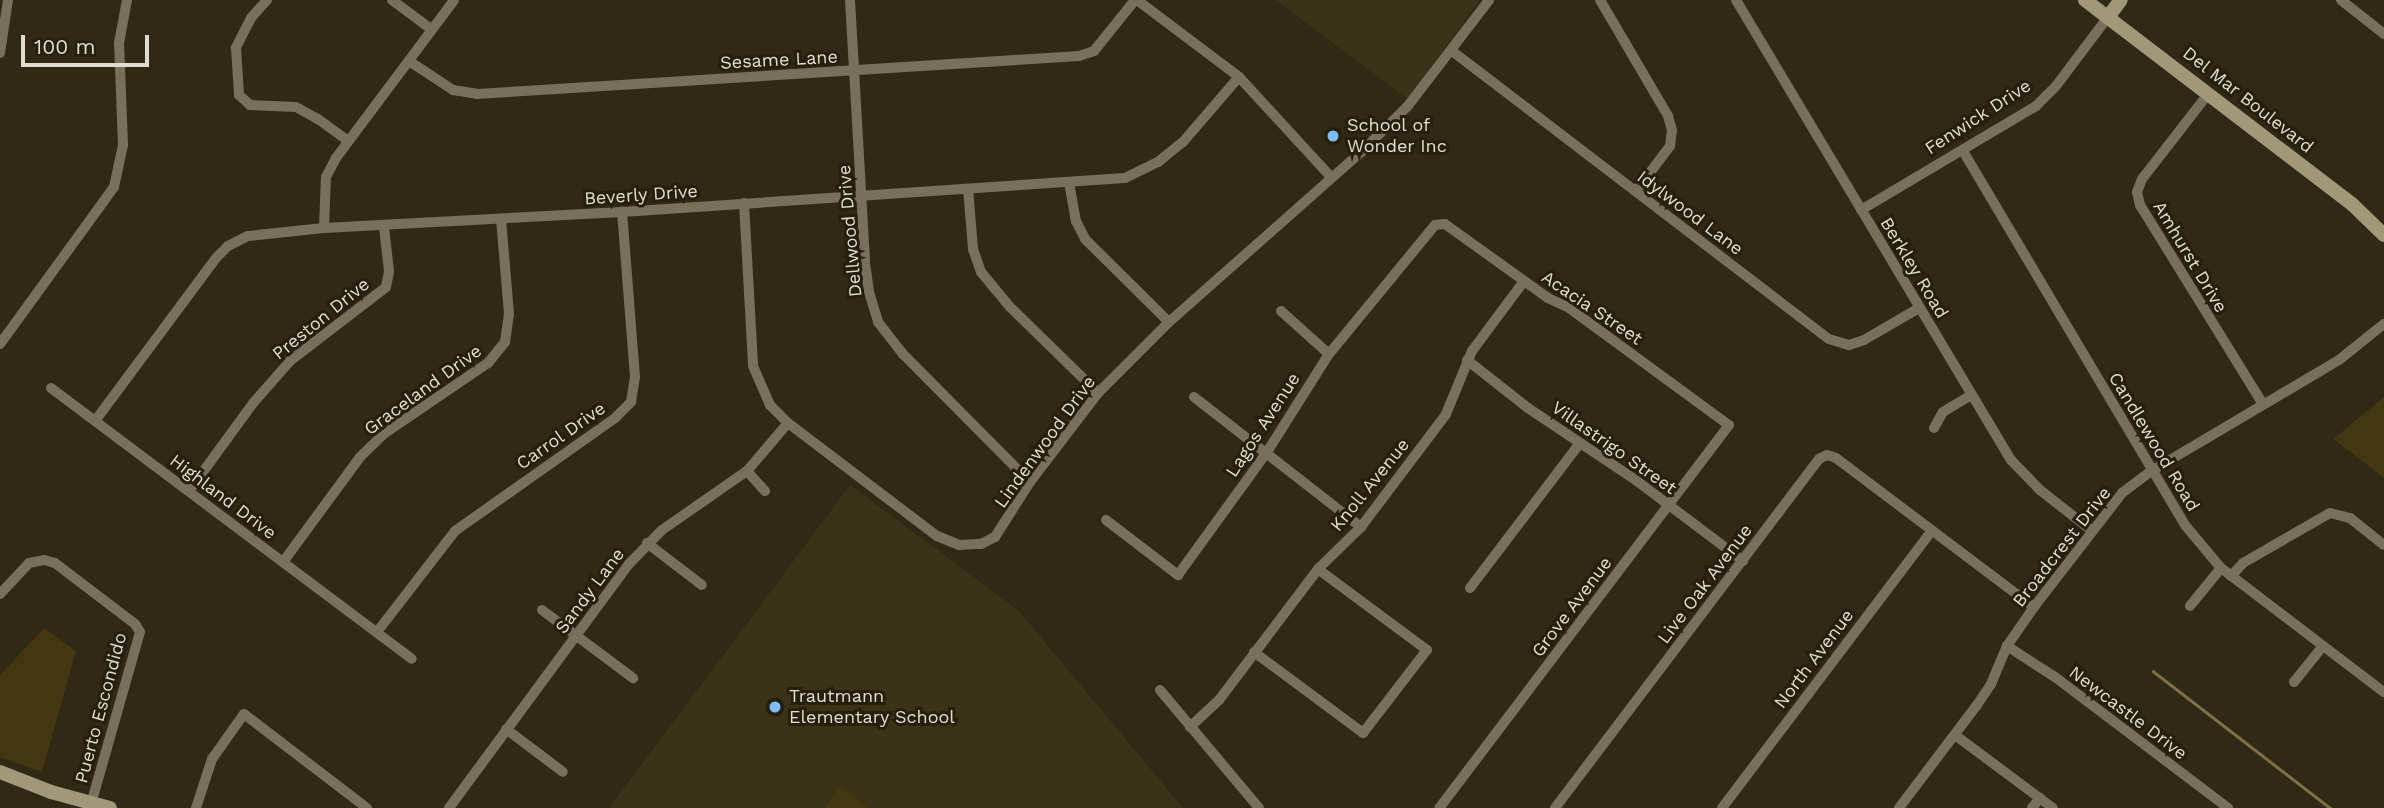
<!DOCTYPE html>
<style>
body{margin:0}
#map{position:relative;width:2384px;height:808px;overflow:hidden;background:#2f2915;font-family:"Work Sans",sans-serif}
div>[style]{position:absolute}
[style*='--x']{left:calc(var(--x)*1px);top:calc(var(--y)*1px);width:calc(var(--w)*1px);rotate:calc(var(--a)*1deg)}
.built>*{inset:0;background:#3b3317}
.green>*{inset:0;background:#423710}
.stream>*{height:2.5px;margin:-1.25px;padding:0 1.25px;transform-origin:1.25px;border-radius:1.25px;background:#7d7042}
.street>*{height:10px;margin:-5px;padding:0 5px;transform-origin:5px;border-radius:5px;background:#76705d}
.secondary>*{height:14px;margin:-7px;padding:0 7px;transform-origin:7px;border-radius:7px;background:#a19879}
.dots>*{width:19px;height:19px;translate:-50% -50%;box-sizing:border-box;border:4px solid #26200b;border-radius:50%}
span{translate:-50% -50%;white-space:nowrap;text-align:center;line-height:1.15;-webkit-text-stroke:6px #26200b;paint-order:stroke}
.street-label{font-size:18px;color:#e0dcd0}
.poi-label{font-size:18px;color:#e0dcd0}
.left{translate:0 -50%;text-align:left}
.scale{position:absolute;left:21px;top:35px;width:128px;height:32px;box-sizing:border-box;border:4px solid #e0dcd0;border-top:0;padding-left:9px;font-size:21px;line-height:24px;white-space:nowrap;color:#e0dcd0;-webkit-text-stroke:5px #26200b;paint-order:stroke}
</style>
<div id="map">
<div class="built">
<div style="clip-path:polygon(1276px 0,1480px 0,1407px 99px)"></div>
<div style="clip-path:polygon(850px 485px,1019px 611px,1183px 808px,870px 808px,840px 785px,824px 808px,609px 808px)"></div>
</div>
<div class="green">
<div style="clip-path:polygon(2384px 397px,2384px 478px,2333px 439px)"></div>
<div style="clip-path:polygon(44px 628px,76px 651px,42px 772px,0 757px,0 675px)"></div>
<div style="clip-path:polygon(840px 785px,870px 808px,824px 808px)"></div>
</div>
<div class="stream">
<div style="--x:2153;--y:671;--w:224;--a:37.7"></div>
</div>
<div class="street">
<div style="--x:267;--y:0;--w:24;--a:132"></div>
<div style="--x:251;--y:18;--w:34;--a:117"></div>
<div style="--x:236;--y:48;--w:47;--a:86.3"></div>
<div style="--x:239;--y:95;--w:15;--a:42"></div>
<div style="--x:250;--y:105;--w:46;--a:2.5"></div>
<div style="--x:296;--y:107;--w:25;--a:29"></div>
<div style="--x:318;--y:119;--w:37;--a:36"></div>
<div style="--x:392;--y:0;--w:49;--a:36.6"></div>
<div style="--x:850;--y:0;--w:263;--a:86.7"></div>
<div style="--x:865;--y:263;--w:29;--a:82"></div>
<div style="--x:869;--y:292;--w:31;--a:73"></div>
<div style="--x:878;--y:322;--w:41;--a:52"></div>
<div style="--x:903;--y:354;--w:180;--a:45.2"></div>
<div style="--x:1137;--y:0;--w:128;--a:37"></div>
<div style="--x:1239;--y:77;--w:136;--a:47.4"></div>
<div style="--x:1600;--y:0;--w:134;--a:59.6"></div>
<div style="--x:1668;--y:116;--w:15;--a:74"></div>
<div style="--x:1672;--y:130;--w:16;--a:97"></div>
<div style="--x:1670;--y:146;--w:56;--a:127.1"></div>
<div style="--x:1736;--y:0;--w:536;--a:59.13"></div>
<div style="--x:2011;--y:460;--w:42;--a:46"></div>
<div style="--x:2040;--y:490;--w:65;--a:38.1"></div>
<div style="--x:2341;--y:0;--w:55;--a:38.3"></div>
<div style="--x:1452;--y:51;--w:474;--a:37.4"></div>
<div style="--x:1829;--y:339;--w:21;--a:17"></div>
<div style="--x:1849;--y:345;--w:16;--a:-18"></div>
<div style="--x:1864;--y:340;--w:64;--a:-30.2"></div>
<div style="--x:0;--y:53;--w:54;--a:-81.4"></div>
<div style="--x:409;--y:61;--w:53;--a:33.4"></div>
<div style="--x:453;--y:90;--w:24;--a:9"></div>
<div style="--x:477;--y:94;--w:603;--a:-3.61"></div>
<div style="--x:1079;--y:56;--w:16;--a:-18"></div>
<div style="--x:1094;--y:51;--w:65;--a:-51.2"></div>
<div style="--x:2208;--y:94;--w:108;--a:127.8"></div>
<div style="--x:2142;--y:179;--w:14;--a:111"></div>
<div style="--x:2137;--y:192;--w:13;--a:77"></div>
<div style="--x:2140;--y:205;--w:234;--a:58.3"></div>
<div style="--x:1963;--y:151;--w:435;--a:59.3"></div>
<div style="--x:2185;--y:525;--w:56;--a:50.1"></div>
<div style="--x:2221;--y:568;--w:205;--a:37.3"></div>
<div style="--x:1069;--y:182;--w:40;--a:80"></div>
<div style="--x:1076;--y:221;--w:20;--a:63"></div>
<div style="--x:1085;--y:239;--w:118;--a:44.7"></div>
<div style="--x:968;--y:189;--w:60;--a:85.2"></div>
<div style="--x:973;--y:249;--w:24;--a:71"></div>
<div style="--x:981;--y:272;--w:45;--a:50.4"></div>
<div style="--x:1010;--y:307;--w:123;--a:44.3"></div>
<div style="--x:744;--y:203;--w:163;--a:86.8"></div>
<div style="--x:753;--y:366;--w:43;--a:66.4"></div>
<div style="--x:770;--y:405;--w:25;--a:45"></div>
<div style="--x:788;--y:423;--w:187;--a:37.2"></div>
<div style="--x:937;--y:536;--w:24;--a:22"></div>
<div style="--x:959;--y:545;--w:22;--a:-3"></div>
<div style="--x:981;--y:544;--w:16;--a:-27"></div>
<div style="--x:995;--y:537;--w:65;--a:-57.5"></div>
<div style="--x:1030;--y:482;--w:112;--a:-52.6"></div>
<div style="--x:1098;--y:393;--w:100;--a:-45"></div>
<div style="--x:1169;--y:322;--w:258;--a:-41.5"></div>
<div style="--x:1362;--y:151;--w:63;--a:-44.4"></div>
<div style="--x:1407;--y:107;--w:135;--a:-52.5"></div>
<div style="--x:1861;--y:210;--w:204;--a:-30.7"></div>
<div style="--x:2036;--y:106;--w:28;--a:-45"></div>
<div style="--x:2056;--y:86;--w:86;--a:-53"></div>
<div style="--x:324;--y:228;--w:51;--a:-87.8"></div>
<div style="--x:326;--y:177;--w:21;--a:-62"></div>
<div style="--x:336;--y:158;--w:197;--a:-53.2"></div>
<div style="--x:1281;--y:311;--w:64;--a:41.9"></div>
<div style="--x:0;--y:344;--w:194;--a:-54"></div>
<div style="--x:114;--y:187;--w:43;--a:-77.9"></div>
<div style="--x:123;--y:145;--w:102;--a:-92.2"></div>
<div style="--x:119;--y:43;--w:44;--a:-79.5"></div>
<div style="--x:1467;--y:360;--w:78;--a:38.2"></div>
<div style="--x:1528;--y:408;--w:131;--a:33.8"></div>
<div style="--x:1637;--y:481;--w:133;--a:37"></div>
<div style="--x:51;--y:388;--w:451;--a:36.9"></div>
<div style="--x:1194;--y:397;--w:212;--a:37.9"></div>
<div style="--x:95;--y:421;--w:203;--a:-53.4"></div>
<div style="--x:216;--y:258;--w:17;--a:-45"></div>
<div style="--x:228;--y:246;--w:22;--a:-27"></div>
<div style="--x:248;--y:236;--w:76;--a:-6"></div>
<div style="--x:324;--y:228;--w:298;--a:-3.1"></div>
<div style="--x:622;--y:212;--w:504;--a:-3.87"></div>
<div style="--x:1125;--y:178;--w:37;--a:-26"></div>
<div style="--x:1158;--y:162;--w:32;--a:-39"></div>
<div style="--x:1183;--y:142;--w:86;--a:-49.3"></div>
<div style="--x:1934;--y:428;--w:18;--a:-61"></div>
<div style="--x:1943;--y:412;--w:33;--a:-31"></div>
<div style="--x:747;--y:471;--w:27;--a:48"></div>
<div style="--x:189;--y:491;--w:110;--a:-53.9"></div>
<div style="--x:254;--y:402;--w:55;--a:-48.7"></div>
<div style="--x:290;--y:361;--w:121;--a:-37.6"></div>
<div style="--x:386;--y:287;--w:16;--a:-79"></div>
<div style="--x:389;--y:271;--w:44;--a:-96.5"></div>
<div style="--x:1106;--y:520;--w:91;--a:37.4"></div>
<div style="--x:1178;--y:575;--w:152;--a:-54.1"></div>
<div style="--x:1267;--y:452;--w:116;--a:-57.7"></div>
<div style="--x:1329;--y:354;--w:167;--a:-50.6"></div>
<div style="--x:1435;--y:225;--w:10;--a:-6"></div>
<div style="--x:1445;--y:224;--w:127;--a:35.7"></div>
<div style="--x:1548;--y:298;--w:23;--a:25"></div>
<div style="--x:1569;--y:308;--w:198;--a:36.2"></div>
<div style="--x:1729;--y:425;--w:480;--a:127.1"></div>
<div style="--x:647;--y:543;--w:69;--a:37.4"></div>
<div style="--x:283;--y:562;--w:130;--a:-53.7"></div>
<div style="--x:360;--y:457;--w:35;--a:-44"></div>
<div style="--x:385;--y:433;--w:125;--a:-34.2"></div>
<div style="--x:488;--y:363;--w:27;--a:-51"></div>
<div style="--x:505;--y:342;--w:28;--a:-82"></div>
<div style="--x:509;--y:314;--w:95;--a:-94.8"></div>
<div style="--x:2231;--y:576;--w:18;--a:-47"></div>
<div style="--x:2243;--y:563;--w:100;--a:-29.9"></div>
<div style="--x:2330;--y:513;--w:21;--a:14"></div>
<div style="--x:2350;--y:518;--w:43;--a:38.5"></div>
<div style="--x:1470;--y:588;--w:182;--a:-52.8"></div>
<div style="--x:0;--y:594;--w:42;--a:-46.9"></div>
<div style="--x:29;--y:563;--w:15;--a:-11"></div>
<div style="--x:44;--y:560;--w:11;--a:15"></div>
<div style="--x:55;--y:563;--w:101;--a:37.3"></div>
<div style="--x:135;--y:624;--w:9;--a:58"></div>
<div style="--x:140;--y:632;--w:183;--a:105.9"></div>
<div style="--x:2190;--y:606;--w:49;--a:-50.8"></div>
<div style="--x:542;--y:610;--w:114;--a:36.8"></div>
<div style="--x:377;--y:632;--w:128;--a:-52.3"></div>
<div style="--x:455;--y:531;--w:196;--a:-35.2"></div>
<div style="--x:615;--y:418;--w:23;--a:-45"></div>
<div style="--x:631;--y:402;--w:25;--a:-81"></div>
<div style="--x:635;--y:377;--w:166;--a:-94.5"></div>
<div style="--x:2007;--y:646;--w:57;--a:32.9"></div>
<div style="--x:2055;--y:677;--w:217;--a:37.1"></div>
<div style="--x:1254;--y:652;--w:136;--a:36.6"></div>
<div style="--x:1363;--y:733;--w:105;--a:-52.4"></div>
<div style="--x:1427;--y:650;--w:136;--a:-143.4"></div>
<div style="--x:2294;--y:682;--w:46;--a:-51.1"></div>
<div style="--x:1160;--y:690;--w:154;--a:50"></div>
<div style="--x:1190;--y:727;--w:40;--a:-43"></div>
<div style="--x:1219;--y:700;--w:164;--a:-52.9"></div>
<div style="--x:1318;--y:569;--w:60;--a:-44.3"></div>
<div style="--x:1361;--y:527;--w:141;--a:-53"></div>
<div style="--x:1446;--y:414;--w:68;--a:-67.6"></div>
<div style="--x:1472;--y:351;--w:87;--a:-53.4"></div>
<div style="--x:506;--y:729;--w:71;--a:37"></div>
<div style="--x:1955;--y:735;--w:122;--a:36.7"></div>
<div style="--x:196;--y:808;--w:52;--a:-71.9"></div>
<div style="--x:212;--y:759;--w:55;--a:-54.6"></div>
<div style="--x:244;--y:714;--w:155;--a:37.4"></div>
<div style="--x:449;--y:808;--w:303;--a:-53.6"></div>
<div style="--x:629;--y:564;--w:47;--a:-45.9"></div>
<div style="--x:662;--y:530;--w:103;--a:-34.8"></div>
<div style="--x:747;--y:471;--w:63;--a:-49.5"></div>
<div style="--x:1555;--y:808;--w:438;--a:-52.9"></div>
<div style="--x:1819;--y:459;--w:9;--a:-27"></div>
<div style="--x:1827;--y:455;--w:9;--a:18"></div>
<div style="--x:1836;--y:458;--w:248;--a:37"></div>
<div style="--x:1722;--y:808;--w:348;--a:-52.9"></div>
<div style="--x:1899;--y:808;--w:129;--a:-52.9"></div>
<div style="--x:1977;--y:705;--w:25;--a:-56"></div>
<div style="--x:1991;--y:684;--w:41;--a:-67.2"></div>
<div style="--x:2007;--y:646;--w:47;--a:-55.3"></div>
<div style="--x:2034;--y:607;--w:144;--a:-52.3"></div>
<div style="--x:2122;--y:493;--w:39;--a:-37"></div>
<div style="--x:2153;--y:470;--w:216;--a:-30.6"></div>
<div style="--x:2339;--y:360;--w:58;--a:-38.7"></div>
<div style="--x:2032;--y:808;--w:13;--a:-51"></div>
</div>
<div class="secondary">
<div style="--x:2085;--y:0;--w:337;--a:37.4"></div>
<div style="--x:2353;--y:205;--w:43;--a:44.1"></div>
<div style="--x:2108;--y:17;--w:21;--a:-53"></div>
<div style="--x:0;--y:772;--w:55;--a:21.4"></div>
<div style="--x:51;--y:792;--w:61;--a:15.2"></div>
</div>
<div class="dots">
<div style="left:1333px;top:136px;background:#7bbef9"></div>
<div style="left:775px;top:707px;background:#7bbef9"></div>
</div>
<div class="street-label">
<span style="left:779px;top:60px;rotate:-3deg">Sesame Lane</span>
<span style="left:2248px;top:100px;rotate:38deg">Del Mar Boulevard</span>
<span style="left:1978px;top:117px;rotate:-33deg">Fenwick Drive</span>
<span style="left:641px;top:195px;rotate:-4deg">Beverly Drive</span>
<span style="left:1690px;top:213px;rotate:37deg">Idylwood Lane</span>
<span style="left:850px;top:231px;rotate:-95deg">Dellwood Drive</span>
<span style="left:2190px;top:257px;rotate:59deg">Amhurst Drive</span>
<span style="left:1914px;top:268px;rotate:59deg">Berkley Road</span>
<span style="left:1592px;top:308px;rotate:34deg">Acacia Street</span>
<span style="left:321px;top:319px;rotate:-39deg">Preston Drive</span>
<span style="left:423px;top:390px;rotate:-36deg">Graceland Drive</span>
<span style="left:1263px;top:425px;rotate:-57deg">Lagos Avenue</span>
<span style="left:561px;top:436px;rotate:-35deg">Carrol Drive</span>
<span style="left:1045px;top:442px;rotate:-54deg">Lindenwood Drive</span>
<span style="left:2154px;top:442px;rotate:59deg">Candlewood Road</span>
<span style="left:1614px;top:448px;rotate:35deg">Villastrigo Street</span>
<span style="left:1370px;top:485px;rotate:-51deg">Knoll Avenue</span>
<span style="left:223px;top:497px;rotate:37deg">Highland Drive</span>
<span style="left:2062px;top:547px;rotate:-52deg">Broadcrest Drive</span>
<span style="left:1705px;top:584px;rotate:-53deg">Live Oak Avenue</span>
<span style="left:590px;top:591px;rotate:-53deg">Sandy Lane</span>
<span style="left:1572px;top:607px;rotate:-53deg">Grove Avenue</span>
<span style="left:1814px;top:659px;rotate:-53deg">North Avenue</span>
<span style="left:101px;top:708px;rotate:-75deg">Puerto Escondido</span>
<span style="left:2128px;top:713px;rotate:37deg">Newcastle Drive</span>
</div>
<div class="poi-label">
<span class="left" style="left:1347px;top:136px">School of<br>Wonder Inc</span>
<span class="left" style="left:789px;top:707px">Trautmann<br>Elementary School</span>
</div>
<div class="scale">100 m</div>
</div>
